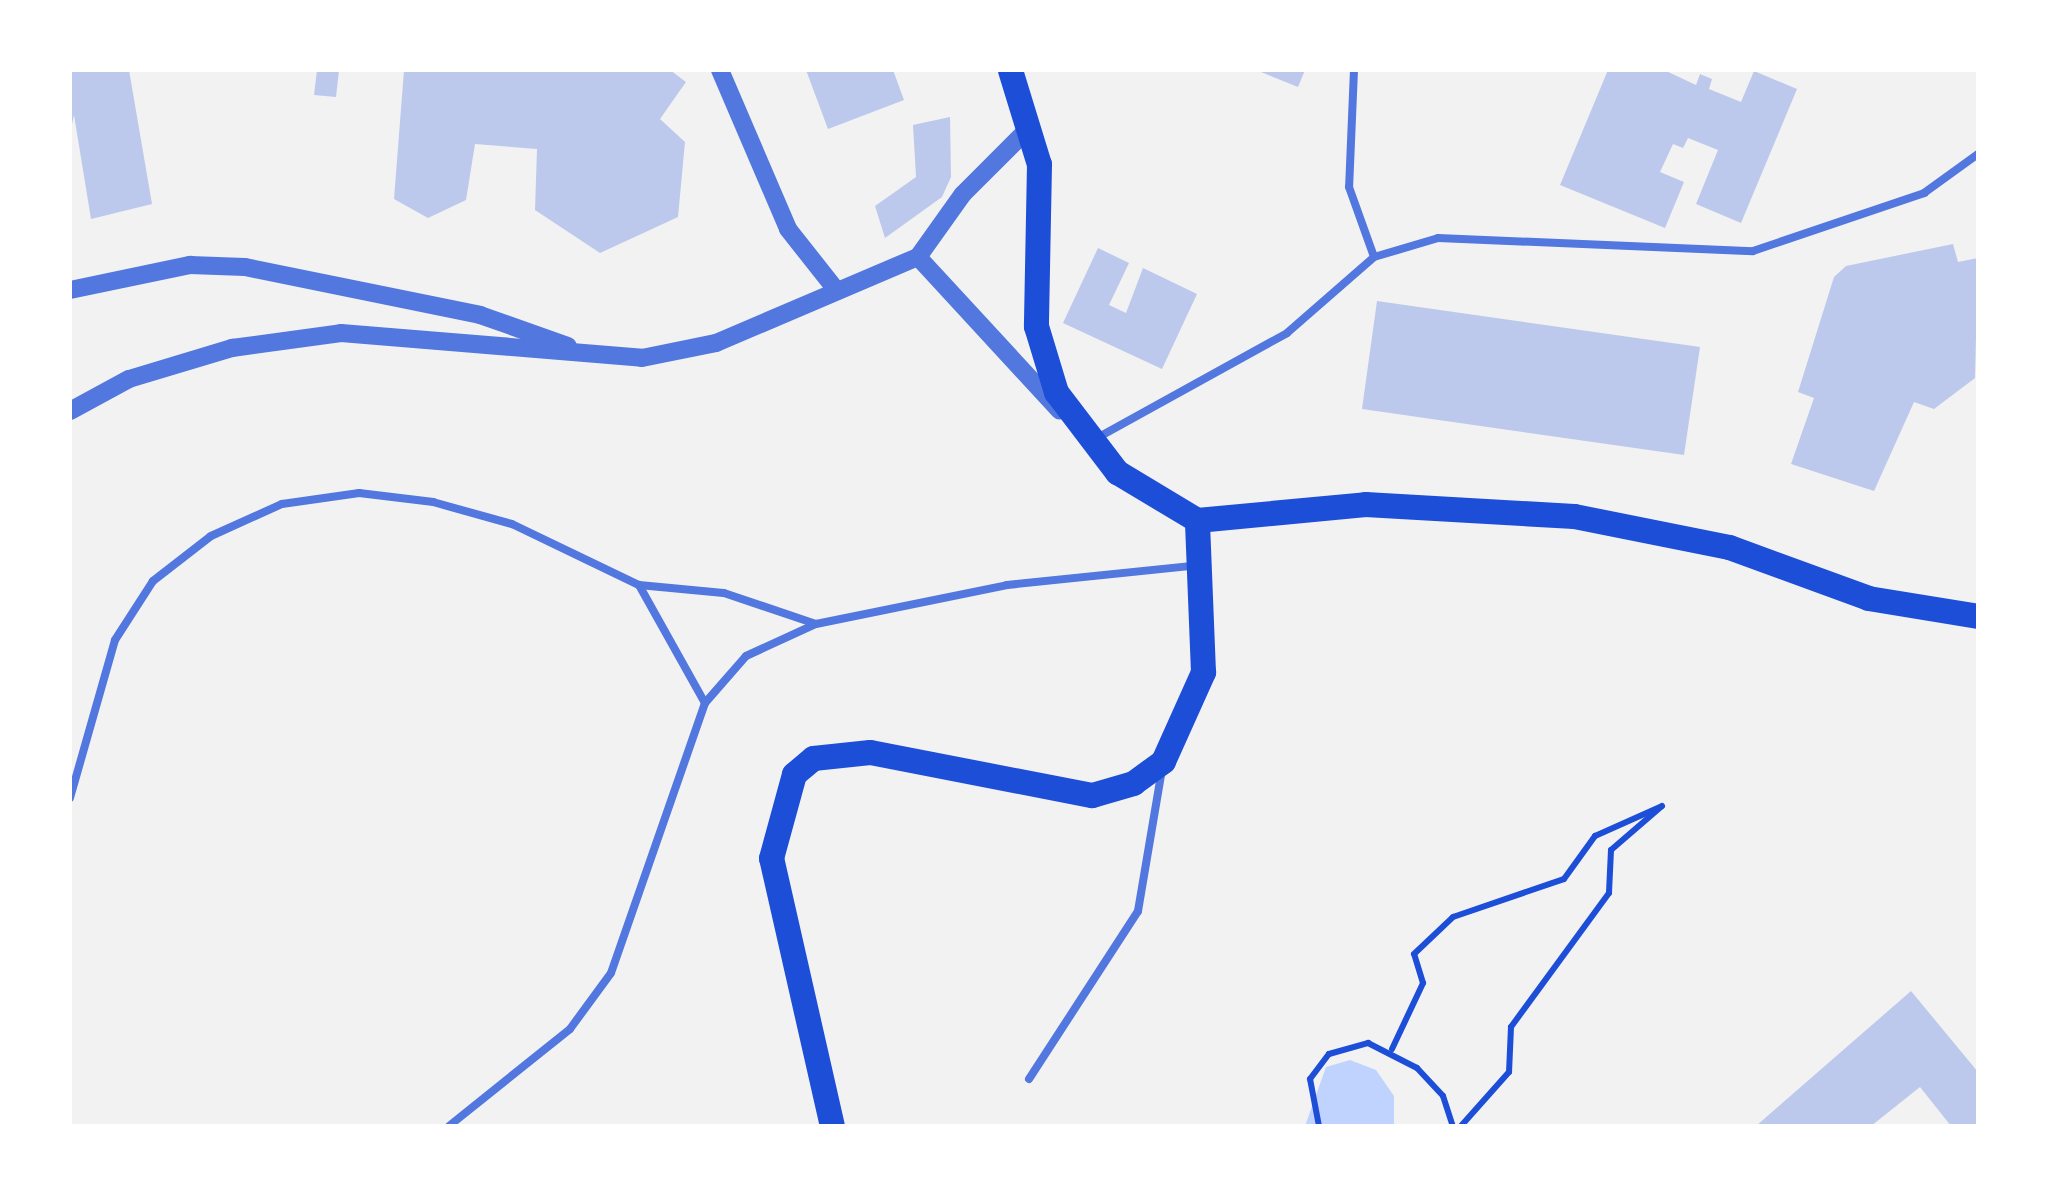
<!DOCTYPE html>
<style>
body{margin:0}
#map{position:relative;width:2048px;height:1196px;overflow:hidden;background:#f2f2f2;font-family:"Varela Round",sans-serif}
div>[style]{position:absolute}
[style*='--x']{left:calc(var(--x)*1px);top:calc(var(--y)*1px);width:calc(var(--w)*1px);rotate:calc(var(--a)*1deg)}
.water>*{inset:0;background:#bfd3fe}
.building>*{inset:0;background:#bdc9ec}
.path>*{height:6px;margin:-3px;padding:0 3px;transform-origin:3px;border-radius:3px;background:#1d4ed8}
.service>*{height:8px;margin:-4px;padding:0 4px;transform-origin:4px;border-radius:4px;background:#5277de}
.tertiary>*{height:18px;margin:-9px;padding:0 9px;transform-origin:9px;border-radius:9px;background:#5277de}
.primary>*{height:25px;margin:-12.5px;padding:0 12.5px;transform-origin:12.5px;border-radius:12.5px;background:#1d4ed8}
span{translate:-50% -50%;white-space:nowrap;text-align:center;line-height:1.15;-webkit-text-stroke:8px #fff;paint-order:stroke}
.frame{position:absolute;inset:0;border:72px solid #fff;pointer-events:none}
</style>
<div id="map">
<div class="water">
<div style="clip-path:polygon(1350px 1060px,1376px 1070px,1394px 1096px,1394px 1126px,1305px 1126px,1326px 1067px)"></div>
</div>
<div class="building">
<div style="clip-path:polygon(70px 70px,129px 70px,152px 204px,91px 219px,74px 115px,70px 134px)"></div>
<div style="clip-path:polygon(317px 70px,339px 70px,336px 97px,314px 95px)"></div>
<div style="clip-path:polygon(404px 70px,670px 70px,686px 82px,660px 119px,685px 142px,678px 217px,600px 253px,535px 210px,537px 149px,475px 144px,466px 200px,428px 218px,394px 199px)"></div>
<div style="clip-path:polygon(806px 70px,893px 70px,904px 100px,828px 129px)"></div>
<div style="clip-path:polygon(1256px 70px,1305px 70px,1298px 87px)"></div>
<div style="clip-path:polygon(1608px 70px,1664px 70px,1696px 85px,1700px 74px,1712px 79px,1709px 89px,1741px 102px,1754px 71px,1797px 89px,1741px 223px,1696px 204px,1718px 150px,1688px 138px,1683px 148px,1673px 144px,1660px 172px,1684px 182px,1665px 228px,1560px 185px)"></div>
<div style="clip-path:polygon(950px 117px,951px 177px,942px 197px,885px 238px,875px 206px,916px 177px,913px 125px)"></div>
<div style="clip-path:polygon(1953px 244px,1958px 262px,1978px 258px,1975px 378px,1934px 409px,1914px 402px,1874px 491px,1791px 464px,1814px 398px,1798px 392px,1834px 277px,1846px 266px)"></div>
<div style="clip-path:polygon(1098px 248px,1129px 263px,1109px 305px,1126px 313px,1143px 268px,1197px 294px,1162px 369px,1063px 323px)"></div>
<div style="clip-path:polygon(1377px 301px,1700px 347px,1684px 455px,1362px 409px)"></div>
<div style="clip-path:polygon(1911px 991px,1978px 1072px,1978px 1126px,1951px 1126px,1920px 1087px,1871px 1126px,1756px 1126px)"></div>
</div>
<div class="path">
<div style="--x:1392;--y:1049;--w:73;--a:-64.8"></div>
<div style="--x:1423;--y:983;--w:30;--a:-107"></div>
<div style="--x:1414;--y:954;--w:54;--a:-43.5"></div>
<div style="--x:1453;--y:917;--w:117;--a:-18.9"></div>
<div style="--x:1564;--y:879;--w:53;--a:-54.2"></div>
<div style="--x:1595;--y:836;--w:73;--a:-24.1"></div>
<div style="--x:1662;--y:806;--w:67;--a:139.2"></div>
<div style="--x:1611;--y:850;--w:43;--a:92.7"></div>
<div style="--x:1609;--y:893;--w:166;--a:126.2"></div>
<div style="--x:1511;--y:1027;--w:45;--a:92.5"></div>
<div style="--x:1509;--y:1072;--w:72;--a:131.6"></div>
<div style="--x:1319;--y:1126;--w:48;--a:-100.8"></div>
<div style="--x:1310;--y:1079;--w:31;--a:-53"></div>
<div style="--x:1329;--y:1054;--w:41;--a:-15.8"></div>
<div style="--x:1368;--y:1043;--w:55;--a:27"></div>
<div style="--x:1417;--y:1068;--w:38;--a:47"></div>
<div style="--x:1443;--y:1096;--w:32;--a:72"></div>
</div>
<div class="service">
<div style="--x:1354;--y:70;--w:117;--a:92.4"></div>
<div style="--x:1349;--y:187;--w:74;--a:70.3"></div>
<div style="--x:1097;--y:438;--w:217;--a:-28.9"></div>
<div style="--x:1287;--y:333;--w:116;--a:-41.1"></div>
<div style="--x:1374;--y:257;--w:67;--a:-16.5"></div>
<div style="--x:1438;--y:238;--w:315;--a:2.4"></div>
<div style="--x:1753;--y:251;--w:181;--a:-18.7"></div>
<div style="--x:1924;--y:193;--w:67;--a:-35.8"></div>
<div style="--x:639;--y:585;--w:135;--a:60.8"></div>
<div style="--x:70;--y:798;--w:164;--a:-74.1"></div>
<div style="--x:115;--y:640;--w:70;--a:-57.2"></div>
<div style="--x:153;--y:581;--w:73;--a:-37.8"></div>
<div style="--x:211;--y:536;--w:78;--a:-24.3"></div>
<div style="--x:282;--y:504;--w:78;--a:-8.1"></div>
<div style="--x:359;--y:493;--w:75;--a:6.9"></div>
<div style="--x:433;--y:502;--w:82;--a:15.6"></div>
<div style="--x:512;--y:524;--w:141;--a:25.7"></div>
<div style="--x:639;--y:585;--w:85;--a:5.4"></div>
<div style="--x:724;--y:593;--w:97;--a:18.6"></div>
<div style="--x:1029;--y:1079;--w:200;--a:-57"></div>
<div style="--x:1138;--y:911;--w:144;--a:-80.4"></div>
<div style="--x:449;--y:1126;--w:155;--a:-38.7"></div>
<div style="--x:570;--y:1029;--w:69;--a:-53.8"></div>
<div style="--x:611;--y:973;--w:286;--a:-70.8"></div>
<div style="--x:705;--y:703;--w:62;--a:-48.9"></div>
<div style="--x:746;--y:656;--w:77;--a:-24.6"></div>
<div style="--x:816;--y:624;--w:195;--a:-11.5"></div>
<div style="--x:1007;--y:585;--w:186;--a:-5.9"></div>
</div>
<div class="tertiary">
<div style="--x:720;--y:70;--w:173;--a:66.8"></div>
<div style="--x:788;--y:229;--w:79;--a:51.7"></div>
<div style="--x:918;--y:257;--w:209;--a:47.3"></div>
<div style="--x:70;--y:290;--w:123;--a:-11.8"></div>
<div style="--x:190;--y:265;--w:55;--a:2.1"></div>
<div style="--x:245;--y:267;--w:240;--a:11.5"></div>
<div style="--x:480;--y:315;--w:93;--a:19.4"></div>
<div style="--x:70;--y:411;--w:67;--a:-28.5"></div>
<div style="--x:129;--y:379;--w:108;--a:-16.8"></div>
<div style="--x:232;--y:348;--w:110;--a:-7.8"></div>
<div style="--x:341;--y:333;--w:302;--a:4.7"></div>
<div style="--x:642;--y:358;--w:76;--a:-11.5"></div>
<div style="--x:716;--y:343;--w:220;--a:-23.1"></div>
<div style="--x:918;--y:257;--w:77;--a:-54.5"></div>
<div style="--x:963;--y:194;--w:95;--a:-45"></div>
</div>
<div class="primary">
<div style="--x:1010;--y:70;--w:98;--a:72.9"></div>
<div style="--x:1039;--y:164;--w:162;--a:91.1"></div>
<div style="--x:1036;--y:326;--w:69;--a:73.1"></div>
<div style="--x:1056;--y:392;--w:101;--a:52.7"></div>
<div style="--x:1117;--y:472;--w:93;--a:31"></div>
<div style="--x:1197;--y:520;--w:169;--a:-5.4"></div>
<div style="--x:1365;--y:504;--w:209;--a:3.3"></div>
<div style="--x:1574;--y:516;--w:158;--a:11.3"></div>
<div style="--x:1729;--y:547;--w:148;--a:20.1"></div>
<div style="--x:1868;--y:598;--w:111;--a:9.3"></div>
<div style="--x:832;--y:1126;--w:275;--a:-102.8"></div>
<div style="--x:771;--y:858;--w:87;--a:-74.7"></div>
<div style="--x:794;--y:774;--w:25;--a:-40"></div>
<div style="--x:813;--y:758;--w:57;--a:-6"></div>
<div style="--x:870;--y:752;--w:226;--a:11"></div>
<div style="--x:1092;--y:795;--w:43;--a:-16.3"></div>
<div style="--x:1133;--y:783;--w:37;--a:-36"></div>
<div style="--x:1163;--y:761;--w:98;--a:-65.8"></div>
<div style="--x:1203;--y:672;--w:152;--a:-92.3"></div>
</div>
<div class="frame"></div>
</div>
